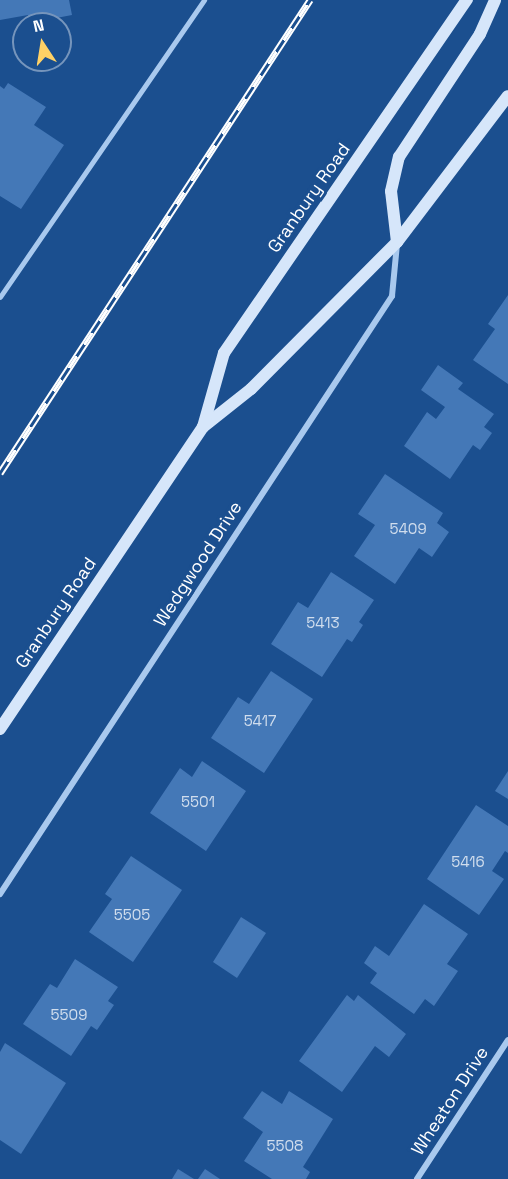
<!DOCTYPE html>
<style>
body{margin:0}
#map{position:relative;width:508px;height:1179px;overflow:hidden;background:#1b4f8f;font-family:"Space Grotesk",sans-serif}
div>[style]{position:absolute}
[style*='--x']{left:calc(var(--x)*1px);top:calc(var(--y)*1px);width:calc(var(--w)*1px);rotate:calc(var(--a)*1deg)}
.building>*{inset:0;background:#4478b7}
.service>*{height:4.5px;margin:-2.25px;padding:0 2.25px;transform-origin:2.25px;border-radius:2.25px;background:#a9c9ee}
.minor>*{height:6px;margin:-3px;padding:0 3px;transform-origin:3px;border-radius:3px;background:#a9c9ee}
.secondary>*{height:12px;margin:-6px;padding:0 6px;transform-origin:6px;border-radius:6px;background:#d6e6fa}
.rail>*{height:7px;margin-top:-3.5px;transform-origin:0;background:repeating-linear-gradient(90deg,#1b4f8f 0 14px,#fff 0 28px);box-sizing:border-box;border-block:2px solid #fff}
span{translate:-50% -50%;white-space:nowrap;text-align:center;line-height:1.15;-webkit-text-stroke:6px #1b4f8f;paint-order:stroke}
.number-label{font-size:15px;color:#d0dded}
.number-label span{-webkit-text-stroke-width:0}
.street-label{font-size:18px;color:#fff}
.north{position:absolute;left:12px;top:12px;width:60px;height:60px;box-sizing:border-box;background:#1b4f8f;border:2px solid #7695bc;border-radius:50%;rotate:348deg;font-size:16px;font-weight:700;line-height:24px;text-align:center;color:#fff}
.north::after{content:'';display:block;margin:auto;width:21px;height:27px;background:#ffd166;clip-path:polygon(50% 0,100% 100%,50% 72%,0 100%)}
</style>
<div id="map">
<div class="building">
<div style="clip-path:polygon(0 0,69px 0,72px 15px,30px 23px,28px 15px,0 20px)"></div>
<div style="clip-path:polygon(8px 83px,46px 107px,34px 125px,64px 145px,21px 209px,0 196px,0 86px,4px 89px)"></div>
<div style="clip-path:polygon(508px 295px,508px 384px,473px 360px,495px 329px,488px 324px)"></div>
<div style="clip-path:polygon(438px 365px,463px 383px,458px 389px,494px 414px,484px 427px,492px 433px,480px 450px,473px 445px,450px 479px,404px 446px,427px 412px,436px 419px,445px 407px,421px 390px)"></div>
<div style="clip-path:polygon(385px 474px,443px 513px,437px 523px,449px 532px,432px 557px,419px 548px,395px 584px,354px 556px,375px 525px,358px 514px)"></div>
<div style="clip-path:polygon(331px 572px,374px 600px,359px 622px,363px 625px,352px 642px,347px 639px,322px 677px,271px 644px,298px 602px,308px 608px)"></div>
<div style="clip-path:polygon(271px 671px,313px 699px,264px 773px,211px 738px,238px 697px,249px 704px)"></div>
<div style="clip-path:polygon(202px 761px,246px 791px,206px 851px,150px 813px,180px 768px,192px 777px)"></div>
<div style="clip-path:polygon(508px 771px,508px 799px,495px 791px)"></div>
<div style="clip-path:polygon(476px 805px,508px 826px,508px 853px,505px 851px,492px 871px,504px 879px,479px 915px,427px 879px)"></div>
<div style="clip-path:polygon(131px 856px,182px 890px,133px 962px,89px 932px,112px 899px,105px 894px)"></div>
<div style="clip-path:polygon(424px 904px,468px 934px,447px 964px,458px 971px,434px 1006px,425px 999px,414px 1014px,370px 983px,377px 973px,364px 963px,375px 946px,389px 956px)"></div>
<div style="clip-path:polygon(241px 917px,266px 933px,237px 978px,213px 962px)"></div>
<div style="clip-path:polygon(75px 959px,118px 987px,108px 1001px,114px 1005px,97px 1030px,91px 1026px,71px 1056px,23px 1024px,50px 984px,57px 988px)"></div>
<div style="clip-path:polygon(347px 995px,354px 1001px,358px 995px,406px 1034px,389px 1057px,375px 1046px,342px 1092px,299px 1061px)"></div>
<div style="clip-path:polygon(5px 1043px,66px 1083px,21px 1154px,0 1140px,0 1052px)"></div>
<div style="clip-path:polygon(262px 1091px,282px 1104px,289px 1091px,333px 1119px,303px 1167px,310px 1172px,306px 1179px,272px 1179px,244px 1161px,263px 1132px,243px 1118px)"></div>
<div style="clip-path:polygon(178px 1169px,194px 1179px,172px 1179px)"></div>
<div style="clip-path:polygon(205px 1169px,220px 1179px,198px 1179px)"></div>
</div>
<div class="service">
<div style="--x:0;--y:297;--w:360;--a:-55.5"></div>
</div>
<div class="minor">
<div style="--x:0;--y:894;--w:715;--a:-56.75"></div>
<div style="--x:392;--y:296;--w:52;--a:-84.5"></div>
<div style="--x:417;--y:1179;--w:166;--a:-56.8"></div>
</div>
<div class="secondary">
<div style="--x:397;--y:242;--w:51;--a:-96.7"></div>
<div style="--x:391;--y:191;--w:35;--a:-77"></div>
<div style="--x:399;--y:157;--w:147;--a:-56.6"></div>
<div style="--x:480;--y:34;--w:37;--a:-66"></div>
<div style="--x:203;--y:427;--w:61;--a:-38.4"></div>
<div style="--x:251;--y:389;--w:207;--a:-45.2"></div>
<div style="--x:397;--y:242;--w:183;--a:-52.8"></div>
<div style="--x:0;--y:729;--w:364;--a:-56.1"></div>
<div style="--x:203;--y:427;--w:77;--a:-74.2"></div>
<div style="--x:224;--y:353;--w:429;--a:-55.5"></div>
</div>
<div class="rail">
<div style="--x:0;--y:473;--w:566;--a:-56.76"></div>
</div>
<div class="number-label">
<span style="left:408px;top:529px">5409</span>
<span style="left:323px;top:623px">5413</span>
<span style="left:260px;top:721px">5417</span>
<span style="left:198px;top:802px">5501</span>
<span style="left:468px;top:862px">5416</span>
<span style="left:132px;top:915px">5505</span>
<span style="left:69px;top:1015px">5509</span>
<span style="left:285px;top:1146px">5508</span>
</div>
<div class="street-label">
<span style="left:309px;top:198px;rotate:-55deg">Granbury Road</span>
<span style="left:198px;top:564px;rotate:-57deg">Wedgwood Drive</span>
<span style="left:56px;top:613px;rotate:-56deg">Granbury Road</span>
<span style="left:450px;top:1101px;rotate:-57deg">Wheaton Drive</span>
</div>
<div class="north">N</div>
</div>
